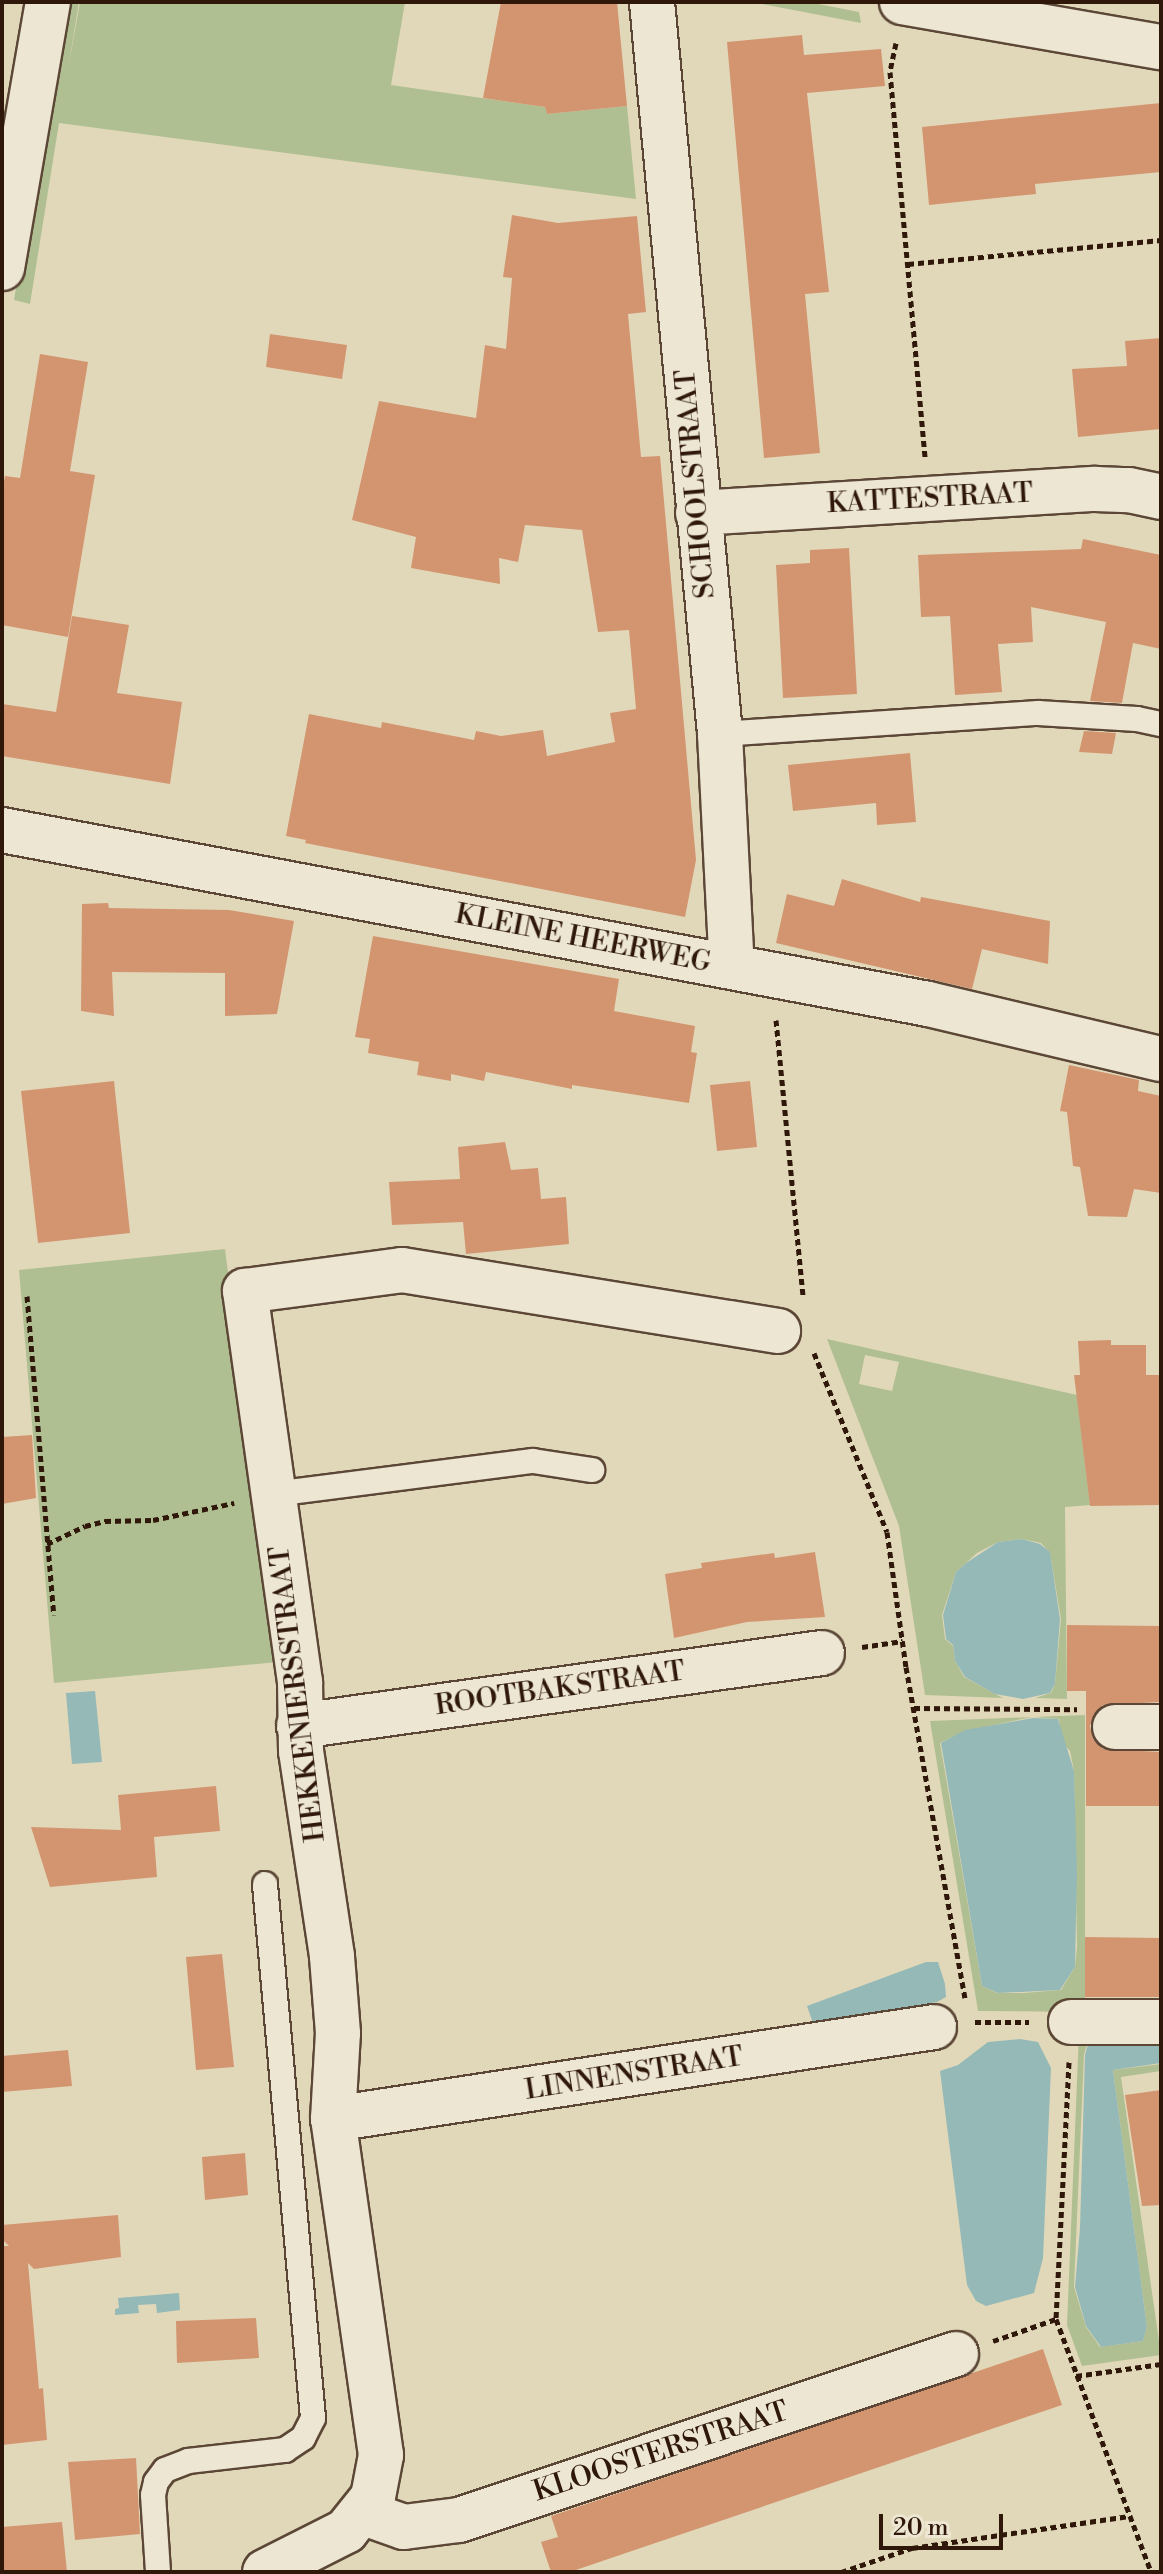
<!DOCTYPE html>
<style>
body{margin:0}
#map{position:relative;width:1163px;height:2574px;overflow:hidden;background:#e1d8ba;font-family:"Libre Bodoni",serif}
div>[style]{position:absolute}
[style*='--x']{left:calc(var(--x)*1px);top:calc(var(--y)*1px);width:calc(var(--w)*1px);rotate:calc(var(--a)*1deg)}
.green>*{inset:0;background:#b0bf92}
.water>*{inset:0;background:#95b9b6}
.building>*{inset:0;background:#d39570}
.path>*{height:5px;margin-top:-2.5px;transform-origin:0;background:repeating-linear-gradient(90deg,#2f170a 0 6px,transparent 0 10px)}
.roads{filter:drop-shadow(2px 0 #5c4736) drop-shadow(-2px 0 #5c4736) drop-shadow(0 2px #5c4736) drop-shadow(0 -2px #5c4736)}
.service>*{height:24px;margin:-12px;padding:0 12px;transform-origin:12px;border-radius:12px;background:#ece6d2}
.minor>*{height:44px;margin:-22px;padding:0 22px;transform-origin:22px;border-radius:22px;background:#ece6d2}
span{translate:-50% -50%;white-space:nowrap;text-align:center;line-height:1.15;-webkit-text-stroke:8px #ece6d2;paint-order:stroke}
.street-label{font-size:28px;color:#2f170a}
.frame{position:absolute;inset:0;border:4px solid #2f170a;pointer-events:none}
.scale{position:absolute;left:879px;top:2514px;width:124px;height:36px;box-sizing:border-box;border:4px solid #2f170a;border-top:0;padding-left:10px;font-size:24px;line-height:28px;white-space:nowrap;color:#2f170a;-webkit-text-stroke:6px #ece6d2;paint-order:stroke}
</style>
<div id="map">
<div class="green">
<div style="clip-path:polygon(62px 2px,79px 2px,68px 69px,80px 2px,405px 2px,391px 85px,545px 107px,547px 114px,627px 106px,636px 199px,59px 123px,30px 304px,14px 300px)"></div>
<div style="clip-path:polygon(752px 2px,808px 2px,859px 12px,861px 23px)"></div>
<div style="clip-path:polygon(225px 1249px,278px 1662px,54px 1683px,19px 1270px)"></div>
<div style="clip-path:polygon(evenodd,827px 1339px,1077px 1395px,1090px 1505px,1065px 1507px,1067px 1699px,1035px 1698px,1051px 1693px,1055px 1684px,1061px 1619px,1050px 1553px,1041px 1543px,1022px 1539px,998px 1542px,977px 1553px,956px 1572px,942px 1615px,945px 1639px,953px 1646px,955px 1661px,964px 1677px,1003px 1698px,925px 1695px,899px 1526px,827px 1339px,865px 1355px,899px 1362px,892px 1391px,859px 1384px,865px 1355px)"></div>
<div style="clip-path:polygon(1085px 1715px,1085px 2012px,978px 2011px,930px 1721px,1032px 1717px,965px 1731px,940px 1743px,982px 1986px,997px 1993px,1023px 1993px,1061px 1990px,1075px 1967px,1077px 1947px,1074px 1771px,1070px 1751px,1062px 1742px,1059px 1719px,1033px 1717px)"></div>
<div style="clip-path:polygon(1079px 2032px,1094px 2041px,1086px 2047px,1084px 2055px,1074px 2287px,1086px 2327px,1100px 2347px,1143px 2341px,1147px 2327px,1113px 2070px,1161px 2064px,1161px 2071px,1121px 2077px,1161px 2355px,1082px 2366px,1067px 2325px)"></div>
</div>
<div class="water">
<div style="clip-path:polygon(1022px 1539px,1040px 1544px,1050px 1552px,1060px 1619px,1055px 1684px,1050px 1693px,1023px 1699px,995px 1694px,965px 1677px,955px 1661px,953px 1645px,946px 1639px,943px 1615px,956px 1572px,966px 1563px,998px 1542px)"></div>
<div style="clip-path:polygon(95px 1691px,102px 1762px,72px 1764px,66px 1693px)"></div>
<div style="clip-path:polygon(1033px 1718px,1058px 1719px,1074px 1771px,1077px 1872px,1075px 1967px,1060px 1990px,998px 1993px,982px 1986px,941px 1743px,965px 1730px)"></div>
<div style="clip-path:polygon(926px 1962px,938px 1962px,945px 1984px,946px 1997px,937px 2002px,813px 2023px,807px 2006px)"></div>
<div style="clip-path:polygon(1161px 2037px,1161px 2063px,1113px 2070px,1147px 2327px,1143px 2341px,1101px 2347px,1086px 2326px,1075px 2287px,1080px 2228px,1085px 2055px,1087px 2047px,1095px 2041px)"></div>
<div style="clip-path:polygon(1020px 2039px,1038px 2042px,1051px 2068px,1043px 2258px,1034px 2293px,986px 2306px,976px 2301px,967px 2285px,940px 2071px,958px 2065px,988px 2042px)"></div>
<div style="clip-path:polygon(179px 2293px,180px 2310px,157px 2313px,156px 2304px,138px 2305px,139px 2313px,115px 2315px,115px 2309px,119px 2308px,118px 2298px)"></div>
</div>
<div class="building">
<div style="clip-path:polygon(501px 2px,617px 2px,627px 106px,547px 114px,545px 107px,483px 98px)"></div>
<div style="clip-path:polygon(802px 35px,804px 55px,881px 49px,885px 86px,807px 93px,829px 292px,805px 294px,820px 453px,764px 458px,727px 42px)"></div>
<div style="clip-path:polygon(1161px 103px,1161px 172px,1035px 184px,1036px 194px,929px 205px,922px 127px)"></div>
<div style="clip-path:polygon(512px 215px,558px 223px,637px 216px,646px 312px,628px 314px,641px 457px,660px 456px,696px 860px,685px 917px,305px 843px,306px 840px,286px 836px,309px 714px,381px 728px,382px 722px,474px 740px,476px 731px,501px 736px,543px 730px,547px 756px,615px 742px,610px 713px,636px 709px,629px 630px,598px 632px,582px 530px,525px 525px,518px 562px,499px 558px,500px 584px,411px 568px,416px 537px,352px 520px,379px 401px,476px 418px,485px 345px,506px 349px,512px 278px,503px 277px)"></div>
<div style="clip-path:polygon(270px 334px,347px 345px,342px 379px,266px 367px)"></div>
<div style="clip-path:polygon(1161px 338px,1161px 429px,1078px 437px,1072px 369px,1127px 366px,1125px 341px)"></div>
<div style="clip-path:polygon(40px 354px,88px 362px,70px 471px,95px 475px,68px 637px,2px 625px,2px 493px,5px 476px,20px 478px)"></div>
<div style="clip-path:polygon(1083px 539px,1161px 555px,1161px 649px,1133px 643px,1122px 703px,1090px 701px,1106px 622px,1031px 607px,1033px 642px,998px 644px,1002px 692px,955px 695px,950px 616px,921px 617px,918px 555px,1081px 549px)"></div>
<div style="clip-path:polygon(849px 548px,857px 694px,783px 698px,776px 565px,810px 563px,810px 550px)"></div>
<div style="clip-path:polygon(72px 616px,129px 625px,117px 693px,182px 702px,170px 784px,2px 756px,2px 704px,56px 712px)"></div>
<div style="clip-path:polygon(1084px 731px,1116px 733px,1112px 754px,1079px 752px)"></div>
<div style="clip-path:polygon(910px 753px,916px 822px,877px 825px,876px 803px,793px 811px,788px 765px)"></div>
<div style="clip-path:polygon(842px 879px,920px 902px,921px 897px,1050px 921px,1048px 964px,982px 949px,972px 989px,776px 943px,787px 894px,834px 906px)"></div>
<div style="clip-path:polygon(108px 903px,109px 908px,229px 910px,294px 921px,277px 1014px,225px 1016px,225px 973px,112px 972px,114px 1016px,81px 1011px,82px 904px)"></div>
<div style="clip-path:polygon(373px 936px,619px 979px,614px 1011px,695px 1026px,691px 1052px,697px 1053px,689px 1103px,572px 1085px,572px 1089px,486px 1072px,484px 1081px,451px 1074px,451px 1081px,417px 1075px,419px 1062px,368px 1053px,370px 1039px,355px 1037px)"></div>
<div style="clip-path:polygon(1069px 1065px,1139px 1080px,1138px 1091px,1161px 1096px,1161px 1193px,1134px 1189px,1127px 1217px,1088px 1216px,1080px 1167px,1073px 1166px,1067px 1112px,1060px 1111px)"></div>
<div style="clip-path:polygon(114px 1081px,130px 1233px,38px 1243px,21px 1091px)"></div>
<div style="clip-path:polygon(750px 1081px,757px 1147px,717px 1151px,710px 1085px)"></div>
<div style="clip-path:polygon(505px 1142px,511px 1170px,538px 1168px,541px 1199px,566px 1197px,569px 1244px,466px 1254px,463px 1222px,392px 1225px,389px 1182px,460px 1179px,458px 1147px)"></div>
<div style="clip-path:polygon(1111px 1340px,1111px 1345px,1146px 1345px,1146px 1375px,1161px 1375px,1161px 1505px,1090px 1506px,1074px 1375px,1080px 1375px,1078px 1341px)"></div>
<div style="clip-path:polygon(32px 1435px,36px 1498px,2px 1504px,2px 1437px)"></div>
<div style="clip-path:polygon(815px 1552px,825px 1617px,747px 1622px,674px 1638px,665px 1574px,702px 1568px,701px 1563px,774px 1553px,775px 1558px)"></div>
<div style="clip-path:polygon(1067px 1625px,1161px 1626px,1161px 1702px,1103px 1705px,1094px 1714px,1090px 1726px,1093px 1739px,1103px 1749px,1161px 1752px,1161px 1806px,1086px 1806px,1086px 1691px,1067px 1691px)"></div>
<div style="clip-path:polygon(216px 1786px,220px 1831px,154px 1837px,157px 1877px,50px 1887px,31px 1827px,121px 1830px,118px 1795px)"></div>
<div style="clip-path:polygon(1085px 1937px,1161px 1938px,1161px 1997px,1085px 1997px)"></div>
<div style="clip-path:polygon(222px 1954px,234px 2067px,196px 2070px,186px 1957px)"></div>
<div style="clip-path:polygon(68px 2050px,72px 2086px,2px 2092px,2px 2056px)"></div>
<div style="clip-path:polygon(1161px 2090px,1161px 2205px,1142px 2206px,1125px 2095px)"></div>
<div style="clip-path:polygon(245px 2153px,248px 2195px,205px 2200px,202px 2157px)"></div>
<div style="clip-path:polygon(118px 2215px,121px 2257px,34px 2269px,28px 2263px,39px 2389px,43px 2388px,47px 2440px,2px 2445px,2px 2246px,9px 2246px,2px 2239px,2px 2225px)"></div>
<div style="clip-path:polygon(256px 2318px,259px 2358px,177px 2363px,176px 2321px)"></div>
<div style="clip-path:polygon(1043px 2349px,1062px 2405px,570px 2572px,551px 2572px,541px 2542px,558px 2537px,551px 2516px)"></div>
<div style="clip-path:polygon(136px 2458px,140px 2534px,75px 2540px,68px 2462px)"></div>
<div style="clip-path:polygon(62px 2522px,67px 2572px,2px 2572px,2px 2527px)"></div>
</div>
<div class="path">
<div style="--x:896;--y:43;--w:30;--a:102"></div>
<div style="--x:890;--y:72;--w:388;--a:84.8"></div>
<div style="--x:908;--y:264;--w:254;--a:-5.4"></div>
<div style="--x:776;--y:1020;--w:277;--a:84.4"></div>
<div style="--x:27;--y:1296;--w:320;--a:85.2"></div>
<div style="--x:814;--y:1353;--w:193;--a:67.8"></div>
<div style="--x:887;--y:1532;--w:136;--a:82"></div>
<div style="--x:906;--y:1667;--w:336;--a:79.9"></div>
<div style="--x:47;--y:1544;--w:42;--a:-25.3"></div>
<div style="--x:85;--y:1526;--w:21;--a:-14"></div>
<div style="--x:105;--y:1521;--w:48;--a:-1.2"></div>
<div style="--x:153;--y:1520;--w:83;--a:-11.9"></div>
<div style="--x:862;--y:1647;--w:41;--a:-8.3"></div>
<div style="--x:914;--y:1708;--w:163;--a:0.4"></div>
<div style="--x:975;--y:2022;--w:54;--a:0"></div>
<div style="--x:1069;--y:2062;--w:257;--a:92.9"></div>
<div style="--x:1056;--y:2319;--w:270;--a:69.4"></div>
<div style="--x:993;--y:2341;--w:67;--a:-19.2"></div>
<div style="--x:1076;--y:2376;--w:86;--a:-8"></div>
<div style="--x:841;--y:2572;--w:75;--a:-18.7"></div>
<div style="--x:912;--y:2548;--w:218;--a:-8.4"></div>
</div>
<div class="roads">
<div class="service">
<div style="--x:720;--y:734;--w:319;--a:-3.8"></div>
<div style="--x:1038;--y:713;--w:99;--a:3.5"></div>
<div style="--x:1137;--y:719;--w:25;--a:12"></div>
<div style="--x:274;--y:1494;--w:261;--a:-7.3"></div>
<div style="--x:533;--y:1461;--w:60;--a:8.7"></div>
<div style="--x:158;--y:2572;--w:77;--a:-93.7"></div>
<div style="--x:153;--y:2495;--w:13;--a:-77"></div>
<div style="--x:156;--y:2482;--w:15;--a:-53"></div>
<div style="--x:165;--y:2470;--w:25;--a:-21"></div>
<div style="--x:188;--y:2461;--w:98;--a:-6.5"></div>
<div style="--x:285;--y:2450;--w:22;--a:-34"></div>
<div style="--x:303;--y:2438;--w:22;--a:-63"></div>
<div style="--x:313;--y:2418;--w:536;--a:-95.14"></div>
</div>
<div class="minor">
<div style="--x:652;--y:2;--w:735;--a:84.69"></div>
<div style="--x:720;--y:734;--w:233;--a:87.1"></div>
<div style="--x:902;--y:2;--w:263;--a:9.9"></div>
<div style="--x:2;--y:268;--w:270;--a:-80.2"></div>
<div style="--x:698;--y:513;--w:398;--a:-3.5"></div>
<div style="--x:1095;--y:489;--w:34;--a:2"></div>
<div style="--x:1129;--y:490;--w:33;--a:12"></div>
<div style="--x:2;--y:830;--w:942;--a:10.64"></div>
<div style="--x:928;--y:1004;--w:239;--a:13.3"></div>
<div style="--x:299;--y:1726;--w:528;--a:-7.95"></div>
<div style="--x:1115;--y:1727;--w:46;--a:0"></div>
<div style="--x:1071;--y:2022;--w:90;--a:0"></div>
<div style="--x:333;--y:2119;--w:608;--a:-8.7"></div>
<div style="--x:364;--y:2513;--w:42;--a:19.3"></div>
<div style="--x:404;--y:2527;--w:55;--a:-7.3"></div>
<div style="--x:459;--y:2520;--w:524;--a:-18.47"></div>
<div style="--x:265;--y:2572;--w:91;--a:-26.8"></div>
<div style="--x:346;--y:2531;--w:43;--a:-51.5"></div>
<div style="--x:373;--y:2497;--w:43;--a:-79.2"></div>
<div style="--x:381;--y:2455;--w:339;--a:-98.1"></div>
<div style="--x:333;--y:2119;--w:86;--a:-86.7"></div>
<div style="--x:338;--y:2033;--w:77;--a:-94.5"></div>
<div style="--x:332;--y:1956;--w:207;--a:-98.6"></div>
<div style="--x:301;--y:1751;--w:69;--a:-90.8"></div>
<div style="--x:300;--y:1682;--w:395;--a:-98"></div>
<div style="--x:245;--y:1291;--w:158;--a:-7.6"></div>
<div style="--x:402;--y:1270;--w:381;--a:9.2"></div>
</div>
</div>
<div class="street-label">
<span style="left:696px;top:484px;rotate:-95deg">SCHOOLSTRAAT</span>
<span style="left:930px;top:499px;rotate:-3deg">KATTESTRAAT</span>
<span style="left:583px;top:939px;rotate:11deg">KLEINE HEERWEG</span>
<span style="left:560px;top:1689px;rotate:-8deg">ROOTBAKSTRAAT</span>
<span style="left:298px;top:1694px;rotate:-97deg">HEKKENIERSSTRAAT</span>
<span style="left:634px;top:2074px;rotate:-9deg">LINNENSTRAAT</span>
<span style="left:661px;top:2452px;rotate:-18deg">KLOOSTERSTRAAT</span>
</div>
<div class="frame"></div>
<div class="scale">20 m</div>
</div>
